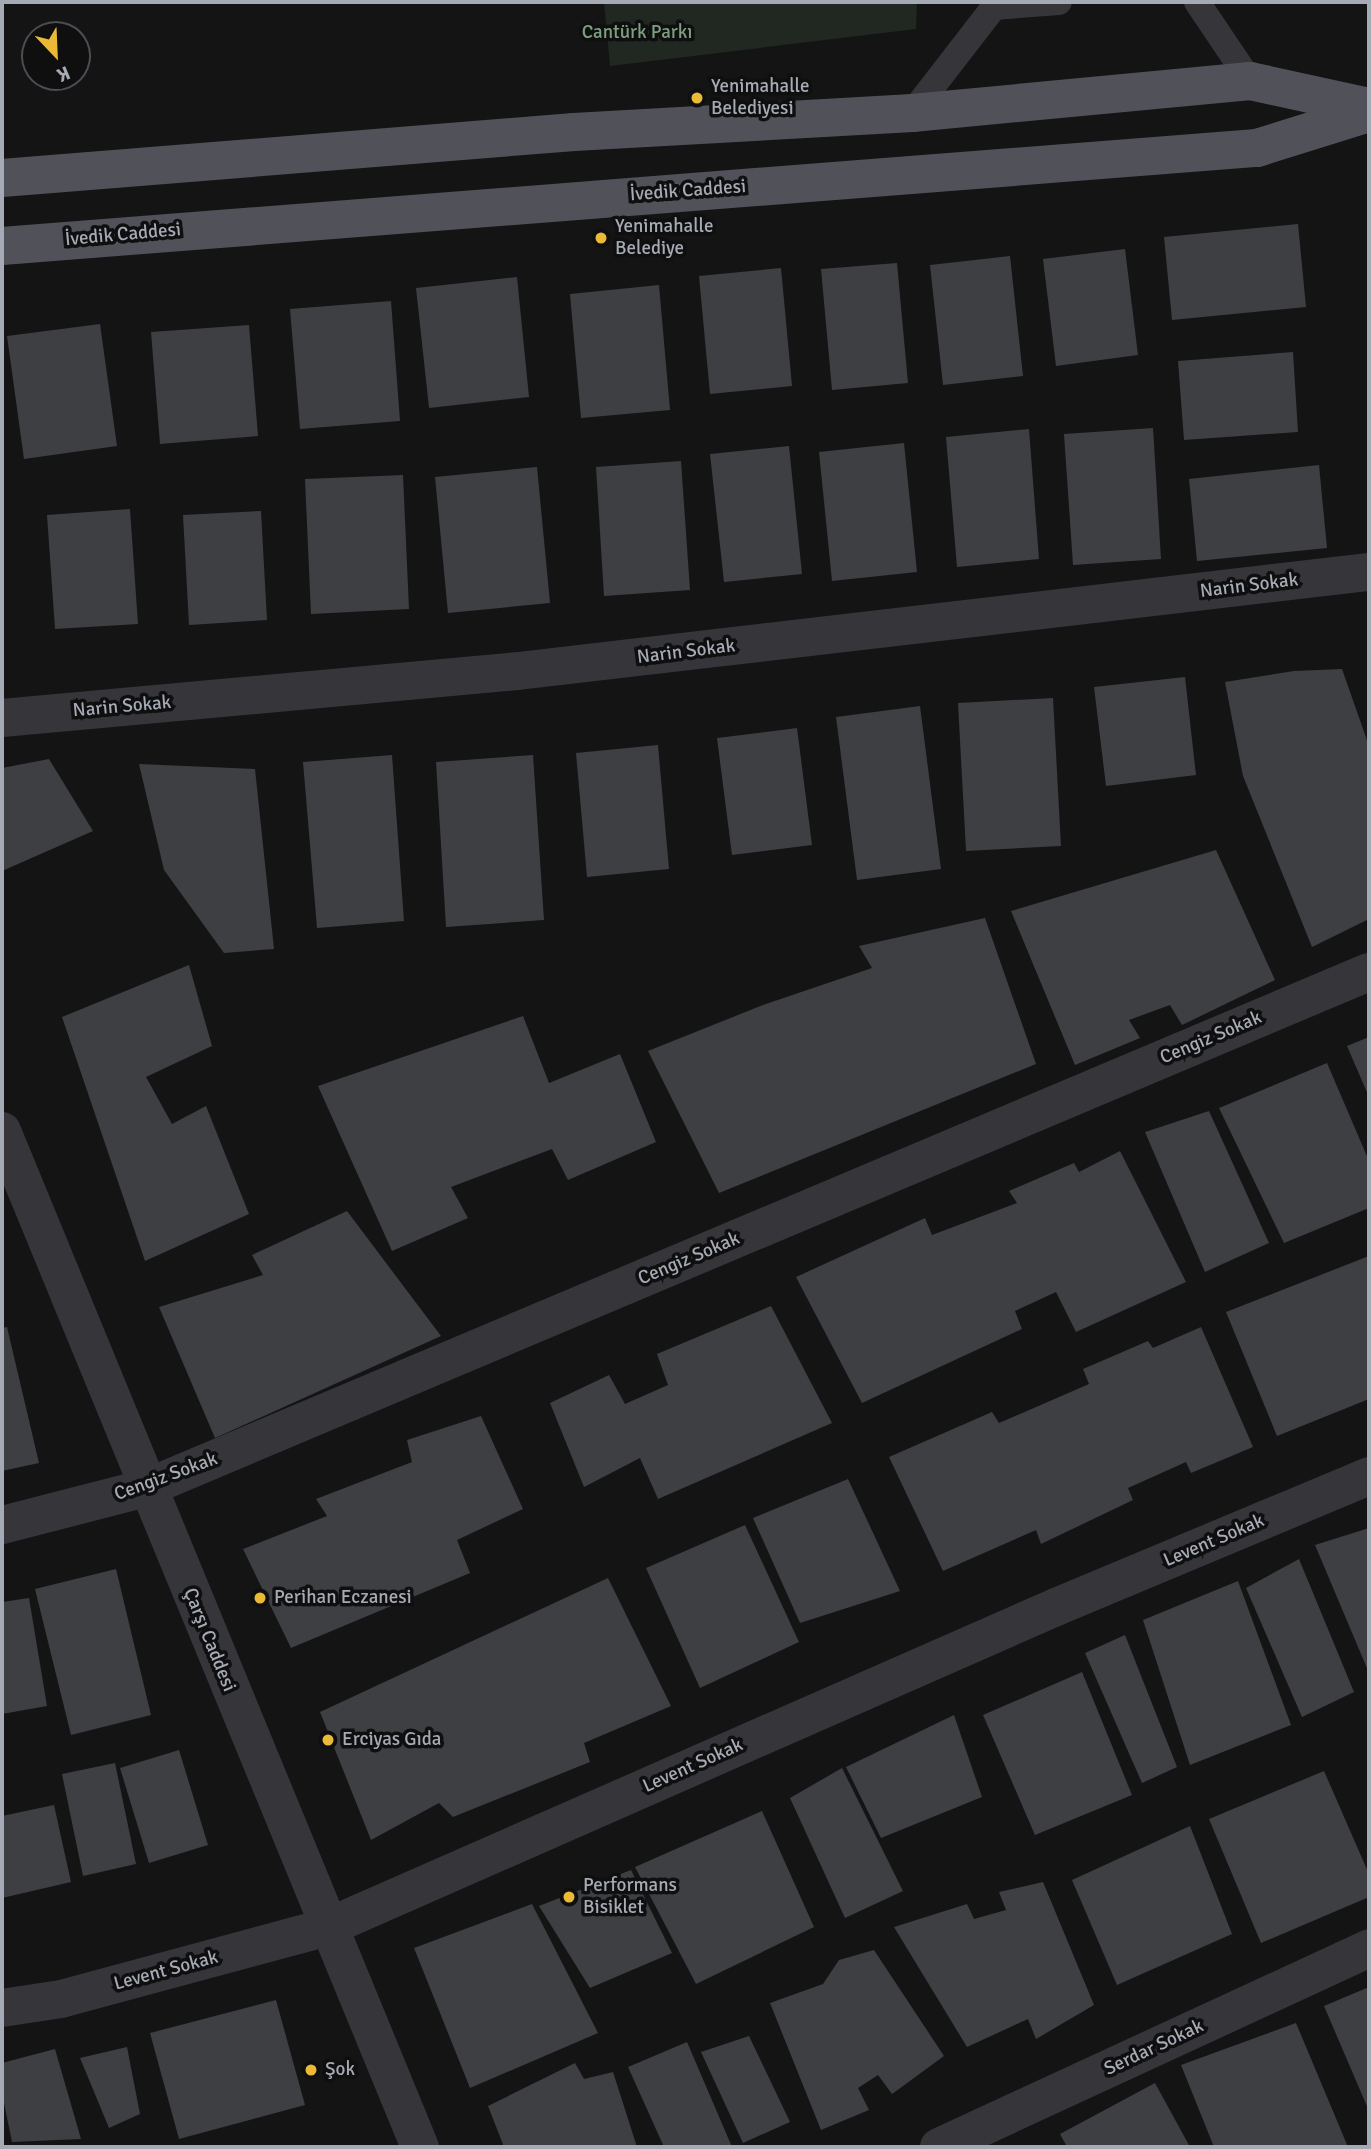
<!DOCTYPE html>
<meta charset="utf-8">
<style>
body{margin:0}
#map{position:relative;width:1371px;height:2149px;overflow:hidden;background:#141415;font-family:Signika,sans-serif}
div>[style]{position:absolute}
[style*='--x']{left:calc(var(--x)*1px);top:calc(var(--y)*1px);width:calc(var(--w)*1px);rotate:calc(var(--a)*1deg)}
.green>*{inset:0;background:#202821}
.building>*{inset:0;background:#3e3f42}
.service>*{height:26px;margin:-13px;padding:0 13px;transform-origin:13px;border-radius:13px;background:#35353a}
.minor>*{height:38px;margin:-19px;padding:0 19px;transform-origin:19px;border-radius:19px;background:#35353a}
.tertiary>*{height:38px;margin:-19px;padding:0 19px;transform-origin:19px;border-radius:19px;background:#35353a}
.primary>*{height:38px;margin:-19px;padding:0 19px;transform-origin:19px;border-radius:19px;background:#515259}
.dots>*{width:19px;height:19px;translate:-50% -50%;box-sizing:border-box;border:4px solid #0f0f10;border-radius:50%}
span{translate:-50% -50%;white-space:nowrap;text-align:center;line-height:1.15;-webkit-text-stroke:7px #0f0f10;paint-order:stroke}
.park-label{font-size:19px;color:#7ea082}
.poi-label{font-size:19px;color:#a6aab5}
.left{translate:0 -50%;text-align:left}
.street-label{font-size:19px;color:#a6aab5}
.frame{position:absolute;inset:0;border:4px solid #a6aab5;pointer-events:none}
.north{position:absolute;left:21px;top:21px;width:70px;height:70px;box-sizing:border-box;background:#0f0f10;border:2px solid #4b4d52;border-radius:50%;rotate:157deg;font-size:19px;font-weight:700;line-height:28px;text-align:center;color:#a6aab5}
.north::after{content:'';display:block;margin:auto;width:24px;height:32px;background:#eaba37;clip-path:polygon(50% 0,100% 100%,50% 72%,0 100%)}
</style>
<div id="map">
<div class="green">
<div style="clip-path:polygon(604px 2px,917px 2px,916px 29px,610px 66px)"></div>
</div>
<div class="building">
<div style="clip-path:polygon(1298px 224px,1306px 307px,1172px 320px,1164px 237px)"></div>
<div style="clip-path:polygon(1125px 249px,1138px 355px,1056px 366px,1043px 259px)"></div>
<div style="clip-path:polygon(1010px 256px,1023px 376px,943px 385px,930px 265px)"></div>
<div style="clip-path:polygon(897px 263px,908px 383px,832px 390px,821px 269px)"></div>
<div style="clip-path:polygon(781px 268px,792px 386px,710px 394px,699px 276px)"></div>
<div style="clip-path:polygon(517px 277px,529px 397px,429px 408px,416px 288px)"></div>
<div style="clip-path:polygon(659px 285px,670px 410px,581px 418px,570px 294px)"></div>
<div style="clip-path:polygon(391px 301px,400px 421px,300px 429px,290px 309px)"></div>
<div style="clip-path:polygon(100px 324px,117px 446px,24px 459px,7px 336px)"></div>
<div style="clip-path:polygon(249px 325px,258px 436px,160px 444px,151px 332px)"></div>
<div style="clip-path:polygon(1293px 352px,1298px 432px,1184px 440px,1178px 361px)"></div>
<div style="clip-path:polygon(1153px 428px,1161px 559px,1073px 565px,1064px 434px)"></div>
<div style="clip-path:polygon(1029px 429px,1039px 559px,957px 567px,946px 437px)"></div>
<div style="clip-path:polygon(904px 443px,917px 572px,832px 581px,819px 452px)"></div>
<div style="clip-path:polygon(789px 446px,802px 574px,724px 582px,710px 454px)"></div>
<div style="clip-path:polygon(681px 461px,690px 590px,604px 596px,596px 467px)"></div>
<div style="clip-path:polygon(1319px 465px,1327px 548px,1197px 561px,1189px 479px)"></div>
<div style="clip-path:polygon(537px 467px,550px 603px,448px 613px,435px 477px)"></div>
<div style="clip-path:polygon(403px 475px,409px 609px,311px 614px,305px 479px)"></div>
<div style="clip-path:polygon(130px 509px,138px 624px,55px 629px,47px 515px)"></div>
<div style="clip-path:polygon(261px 511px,267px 620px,189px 625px,183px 515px)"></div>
<div style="clip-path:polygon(1342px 669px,1369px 746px,1369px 919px,1312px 947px,1243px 776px,1225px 682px,1294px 671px)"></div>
<div style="clip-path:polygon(1185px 677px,1196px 775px,1106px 786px,1094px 687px)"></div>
<div style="clip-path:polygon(1053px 698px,1061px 846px,966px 851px,958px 703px)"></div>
<div style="clip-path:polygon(920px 706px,941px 869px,857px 880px,836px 717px)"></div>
<div style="clip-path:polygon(797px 728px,812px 845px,732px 855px,717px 738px)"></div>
<div style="clip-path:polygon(658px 745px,669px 869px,587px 877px,576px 753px)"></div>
<div style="clip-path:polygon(392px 755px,404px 921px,317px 928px,303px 762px)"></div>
<div style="clip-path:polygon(533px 755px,544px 920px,446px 927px,436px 762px)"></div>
<div style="clip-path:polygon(49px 759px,93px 831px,2px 871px,2px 768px)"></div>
<div style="clip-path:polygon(139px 764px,255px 769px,274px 949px,224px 953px,164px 870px)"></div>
<div style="clip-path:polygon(1216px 850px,1275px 980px,1182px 1025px,1170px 1005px,1129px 1020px,1140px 1038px,1075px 1065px,1011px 911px)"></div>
<div style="clip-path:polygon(985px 918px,1036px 1064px,719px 1193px,648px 1051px,763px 1005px,872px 968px,859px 946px)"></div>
<div style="clip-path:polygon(189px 965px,212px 1046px,146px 1077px,172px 1124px,206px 1106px,249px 1214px,145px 1261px,62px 1017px)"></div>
<div style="clip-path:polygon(523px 1016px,549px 1083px,620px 1054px,656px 1142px,568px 1180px,552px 1149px,451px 1187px,468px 1218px,392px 1251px,318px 1086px)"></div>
<div style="clip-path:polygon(1369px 1037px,1369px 1097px,1347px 1046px)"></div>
<div style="clip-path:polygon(1327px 1063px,1369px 1161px,1369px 1208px,1284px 1243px,1219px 1108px)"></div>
<div style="clip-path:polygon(1209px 1111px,1269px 1243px,1205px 1272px,1145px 1132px)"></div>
<div style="clip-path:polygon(1120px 1151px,1186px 1282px,1076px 1332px,1056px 1292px,1015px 1311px,1022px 1329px,862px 1403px,796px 1277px,925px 1218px,932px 1235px,1017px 1203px,1009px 1191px,1074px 1163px,1079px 1172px)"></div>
<div style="clip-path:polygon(347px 1211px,441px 1336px,215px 1438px,159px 1307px,263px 1275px,252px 1255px)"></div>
<div style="clip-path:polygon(1369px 1256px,1369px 1399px,1277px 1436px,1226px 1312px)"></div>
<div style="clip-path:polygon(771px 1306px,832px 1423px,658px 1499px,640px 1458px,584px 1487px,550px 1403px,609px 1375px,625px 1404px,668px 1385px,657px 1354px)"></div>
<div style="clip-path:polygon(7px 1327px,39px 1463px,2px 1471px,2px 1328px)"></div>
<div style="clip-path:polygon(1201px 1327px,1253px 1447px,1191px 1473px,1186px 1462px,1128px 1488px,1133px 1500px,1041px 1544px,1036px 1530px,943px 1571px,889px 1457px,992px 1412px,999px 1423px,1089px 1384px,1083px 1369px,1148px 1341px,1153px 1348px)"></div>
<div style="clip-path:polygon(481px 1416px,523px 1509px,457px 1540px,470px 1573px,291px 1648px,243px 1549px,327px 1516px,316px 1499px,412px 1462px,407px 1440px)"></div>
<div style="clip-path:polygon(848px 1479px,900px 1591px,800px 1623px,753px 1518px)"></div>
<div style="clip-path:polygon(745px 1525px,799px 1642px,700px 1688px,646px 1568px)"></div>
<div style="clip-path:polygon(1369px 1528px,1369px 1673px,1315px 1545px)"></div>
<div style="clip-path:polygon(1299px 1559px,1354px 1692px,1302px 1717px,1246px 1588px)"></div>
<div style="clip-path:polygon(116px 1569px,151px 1715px,71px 1735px,35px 1589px)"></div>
<div style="clip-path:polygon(608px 1578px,671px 1706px,584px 1743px,590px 1762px,453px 1817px,439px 1803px,371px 1840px,320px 1712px)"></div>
<div style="clip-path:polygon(1238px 1581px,1291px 1725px,1190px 1765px,1143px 1620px)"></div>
<div style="clip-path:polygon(29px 1598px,47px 1706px,2px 1714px,2px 1602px)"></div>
<div style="clip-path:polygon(1125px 1635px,1177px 1767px,1142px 1783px,1085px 1653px)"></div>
<div style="clip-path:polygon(1082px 1672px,1132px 1795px,1035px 1835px,983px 1715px)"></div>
<div style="clip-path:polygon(954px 1715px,982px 1797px,881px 1838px,846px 1767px)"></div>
<div style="clip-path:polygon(179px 1750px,208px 1845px,149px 1863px,120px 1768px)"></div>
<div style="clip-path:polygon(115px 1763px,136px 1864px,83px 1876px,62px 1774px)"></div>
<div style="clip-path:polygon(842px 1768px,903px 1891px,845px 1918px,790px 1798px)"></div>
<div style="clip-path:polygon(1324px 1771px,1369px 1874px,1369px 1897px,1261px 1943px,1209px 1819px)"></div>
<div style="clip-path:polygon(54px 1805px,71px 1882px,2px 1898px,2px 1816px)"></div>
<div style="clip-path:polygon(762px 1811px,814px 1927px,696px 1984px,635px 1867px)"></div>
<div style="clip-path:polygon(1190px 1826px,1232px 1934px,1117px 1985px,1072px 1880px)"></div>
<div style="clip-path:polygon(631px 1870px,672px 1953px,590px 1988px,539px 1906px)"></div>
<div style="clip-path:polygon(1043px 1882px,1094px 2005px,1036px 2039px,1028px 2019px,967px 2047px,894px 1927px,967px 1904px,974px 1919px,1006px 1910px,999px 1892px)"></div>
<div style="clip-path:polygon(532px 1904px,598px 2033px,470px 2088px,414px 1948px)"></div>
<div style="clip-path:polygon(874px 1950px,944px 2056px,892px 2094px,878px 2075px,858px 2088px,869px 2110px,821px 2130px,770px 2003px,823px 1984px,839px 1960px)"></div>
<div style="clip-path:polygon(1369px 1987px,1369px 2111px,1324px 2006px)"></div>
<div style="clip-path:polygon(276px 2000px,305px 2105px,179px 2139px,150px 2033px)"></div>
<div style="clip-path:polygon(1296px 2023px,1348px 2147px,1214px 2147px,1181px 2065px)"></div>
<div style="clip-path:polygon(749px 2036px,790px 2122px,743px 2143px,701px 2052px)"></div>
<div style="clip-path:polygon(687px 2042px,732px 2147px,664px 2147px,628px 2067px)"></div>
<div style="clip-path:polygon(127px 2047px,140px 2114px,109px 2128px,80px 2058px)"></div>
<div style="clip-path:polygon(55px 2049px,81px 2139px,12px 2142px,2px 2093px,2px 2063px)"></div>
<div style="clip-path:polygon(575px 2063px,584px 2079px,613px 2072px,637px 2147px,504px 2147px,488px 2106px)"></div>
<div style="clip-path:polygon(1155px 2083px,1190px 2147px,1067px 2147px,1060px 2134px)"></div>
</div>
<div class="service">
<div style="--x:1197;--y:2;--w:95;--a:56.1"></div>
<div style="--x:912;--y:113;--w:134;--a:-52.3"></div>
<div style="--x:994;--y:7;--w:65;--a:-4.4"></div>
</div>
<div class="minor">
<div style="--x:2;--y:718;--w:518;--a:-5.2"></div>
<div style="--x:518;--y:671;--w:857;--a:-6.64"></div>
<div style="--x:2;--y:1525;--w:149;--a:-14.4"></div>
<div style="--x:146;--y:1488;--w:1327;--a:-22.88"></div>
<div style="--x:2;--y:2008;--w:60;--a:-8.7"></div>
<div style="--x:61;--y:1999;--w:277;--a:-15.1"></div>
<div style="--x:328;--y:1927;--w:795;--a:-23.73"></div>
<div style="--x:1056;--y:1607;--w:339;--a:-22.7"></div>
<div style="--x:939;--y:2147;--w:474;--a:-24.8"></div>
</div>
<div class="tertiary">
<div style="--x:2;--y:1131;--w:1099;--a:67.64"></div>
</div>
<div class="primary">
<div style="--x:2;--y:178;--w:574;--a:-4.6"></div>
<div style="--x:574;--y:132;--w:339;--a:-3.2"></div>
<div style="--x:912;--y:113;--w:340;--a:-5.4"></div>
<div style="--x:1250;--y:81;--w:122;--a:12.3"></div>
<div style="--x:2;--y:246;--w:1259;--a:-4.47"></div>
<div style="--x:1257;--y:148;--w:117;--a:-17.4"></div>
</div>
<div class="dots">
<div style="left:697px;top:98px;background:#eaba37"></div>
<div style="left:601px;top:238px;background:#eaba37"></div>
<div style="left:260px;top:1598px;background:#eaba37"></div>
<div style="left:328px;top:1740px;background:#eaba37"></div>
<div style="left:569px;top:1897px;background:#eaba37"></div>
<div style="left:311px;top:2070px;background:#eaba37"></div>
</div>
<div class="park-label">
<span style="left:637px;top:33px">Cantürk Parkı</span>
</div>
<div class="poi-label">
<span class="left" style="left:711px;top:98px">Yenimahalle<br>Belediyesi</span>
<span class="left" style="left:615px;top:238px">Yenimahalle<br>Belediye</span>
<span class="left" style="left:274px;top:1598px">Perihan Eczanesi</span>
<span class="left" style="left:342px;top:1740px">Erciyas Gıda</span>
<span class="left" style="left:583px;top:1897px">Performans<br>Bisiklet</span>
<span class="left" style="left:325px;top:2070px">Şok</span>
</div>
<div class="street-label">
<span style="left:688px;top:191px;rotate:-4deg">İvedik Caddesi</span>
<span style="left:123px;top:235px;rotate:-5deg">İvedik Caddesi</span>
<span style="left:1249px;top:586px;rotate:-7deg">Narin Sokak</span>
<span style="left:686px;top:652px;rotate:-7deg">Narin Sokak</span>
<span style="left:122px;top:707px;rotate:-5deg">Narin Sokak</span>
<span style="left:1211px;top:1038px;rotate:-23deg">Cengiz Sokak</span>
<span style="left:689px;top:1259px;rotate:-23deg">Cengiz Sokak</span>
<span style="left:166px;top:1477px;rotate:-20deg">Cengiz Sokak</span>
<span style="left:1214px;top:1541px;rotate:-23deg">Levent Sokak</span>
<span style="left:209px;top:1640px;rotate:68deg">Çarşı Caddesi</span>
<span style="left:693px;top:1766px;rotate:-24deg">Levent Sokak</span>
<span style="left:166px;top:1971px;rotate:-15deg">Levent Sokak</span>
<span style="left:1154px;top:2048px;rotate:-25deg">Serdar Sokak</span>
</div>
<div class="frame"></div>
<div class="north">K</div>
</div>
